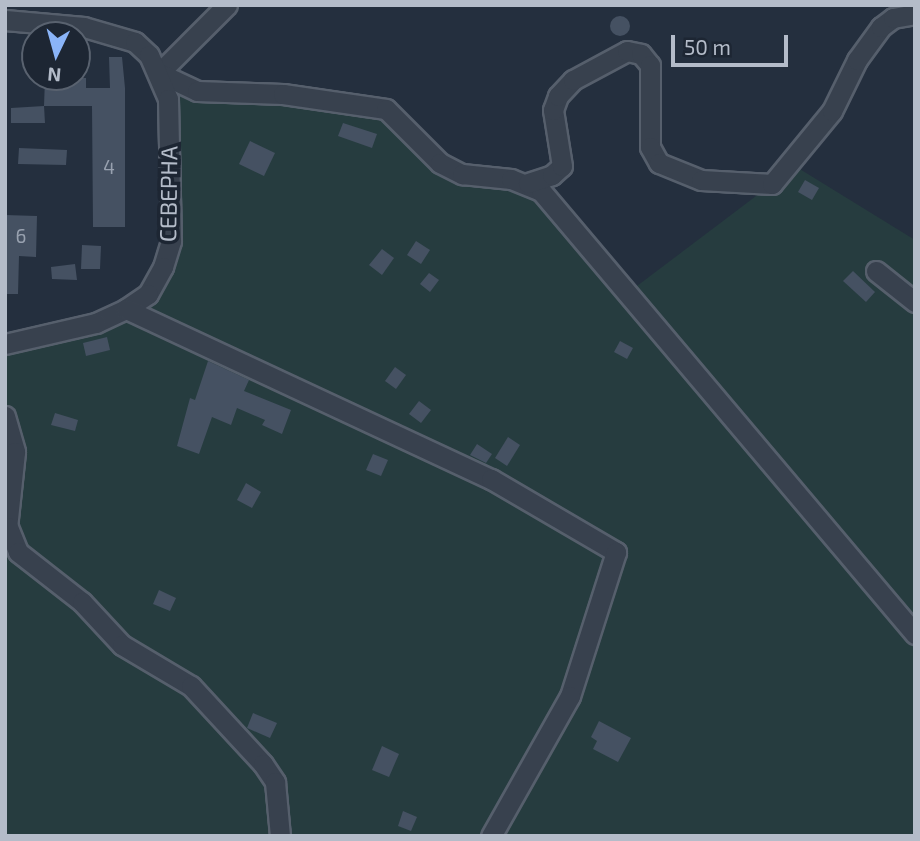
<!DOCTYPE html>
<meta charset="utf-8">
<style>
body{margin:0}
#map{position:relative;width:920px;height:841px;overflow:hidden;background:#242f3e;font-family:"Exo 2",sans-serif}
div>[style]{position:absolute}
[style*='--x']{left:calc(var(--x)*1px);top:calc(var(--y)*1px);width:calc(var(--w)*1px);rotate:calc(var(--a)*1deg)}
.green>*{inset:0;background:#263c3f}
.building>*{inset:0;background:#455162}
.round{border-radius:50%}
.roads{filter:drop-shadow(2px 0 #565f6c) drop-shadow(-2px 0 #565f6c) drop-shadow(0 2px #565f6c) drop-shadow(0 -2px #565f6c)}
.street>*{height:19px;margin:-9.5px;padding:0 9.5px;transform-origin:9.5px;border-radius:9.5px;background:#38414e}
span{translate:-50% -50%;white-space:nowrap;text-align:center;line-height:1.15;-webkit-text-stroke:7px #1d2633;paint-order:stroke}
.number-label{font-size:19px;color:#98a1af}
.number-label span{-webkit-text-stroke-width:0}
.street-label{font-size:23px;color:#b4bcc9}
.frame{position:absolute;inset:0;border:7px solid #b4bcc9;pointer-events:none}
.north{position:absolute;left:21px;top:21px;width:70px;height:70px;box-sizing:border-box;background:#1d2633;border:2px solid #59626f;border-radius:50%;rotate:185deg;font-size:19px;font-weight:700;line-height:28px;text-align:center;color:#b4bcc9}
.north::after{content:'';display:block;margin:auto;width:24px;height:32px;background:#8ab4f8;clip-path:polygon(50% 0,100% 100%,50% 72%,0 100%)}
.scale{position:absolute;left:671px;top:35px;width:117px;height:32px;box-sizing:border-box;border:4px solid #b4bcc9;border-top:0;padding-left:9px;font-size:21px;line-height:24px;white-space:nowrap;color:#b4bcc9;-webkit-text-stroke:5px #1d2633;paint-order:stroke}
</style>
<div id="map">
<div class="green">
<div style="clip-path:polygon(159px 73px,197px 91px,386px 109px,440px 163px,528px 183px,629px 292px,772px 184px,790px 163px,915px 240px,915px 836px,5px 836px,5px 344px,130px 307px,163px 267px)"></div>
</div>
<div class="building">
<div class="round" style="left:610px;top:16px;width:20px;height:20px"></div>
<div style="clip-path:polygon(109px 57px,122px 57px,125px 88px,125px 227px,93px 227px,92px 106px,44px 106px,45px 78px,86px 78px,86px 88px,110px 88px)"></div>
<div style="clip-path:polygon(44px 106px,45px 123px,11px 123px,11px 108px)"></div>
<div style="clip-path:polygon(343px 123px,377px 134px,372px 148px,338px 136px)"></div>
<div style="clip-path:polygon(250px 141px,275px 153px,264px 176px,239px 164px)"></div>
<div style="clip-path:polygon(19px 148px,67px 150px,66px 165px,18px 164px)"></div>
<div style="clip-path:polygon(805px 180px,819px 188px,812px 200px,798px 192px)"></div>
<div style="clip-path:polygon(5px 215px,37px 216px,36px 257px,19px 256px,18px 294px,5px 294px)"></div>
<div style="clip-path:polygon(416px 241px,430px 250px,421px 264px,407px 255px)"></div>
<div style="clip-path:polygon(82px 245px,101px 246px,100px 269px,81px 269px)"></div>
<div style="clip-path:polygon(382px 249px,394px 258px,382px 275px,369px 265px)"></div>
<div style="clip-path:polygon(75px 264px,77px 280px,52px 279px,51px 267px)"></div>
<div style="clip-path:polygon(853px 271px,875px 292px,866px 302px,843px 281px)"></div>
<div style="clip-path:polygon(429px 273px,439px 280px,430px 292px,420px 284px)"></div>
<div style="clip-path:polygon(107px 337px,110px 350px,86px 356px,83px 343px)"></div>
<div style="clip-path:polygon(620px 341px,633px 348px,627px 359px,614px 352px)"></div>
<div style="clip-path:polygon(208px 361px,249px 380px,244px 391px,291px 410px,282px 434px,262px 425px,265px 420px,237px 408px,231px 425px,212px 417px,199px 454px,177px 446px,190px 398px,195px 400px)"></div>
<div style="clip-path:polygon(395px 367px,406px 375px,396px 389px,385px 381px)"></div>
<div style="clip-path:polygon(419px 401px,431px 410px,421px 423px,409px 414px)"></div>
<div style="clip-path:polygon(55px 413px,78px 420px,75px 431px,51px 425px)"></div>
<div style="clip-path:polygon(508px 437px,520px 445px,507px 466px,495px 458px)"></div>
<div style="clip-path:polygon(477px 444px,492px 454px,486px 463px,470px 455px)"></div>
<div style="clip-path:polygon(373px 454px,388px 460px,381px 476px,366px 470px)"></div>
<div style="clip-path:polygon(246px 483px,261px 492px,252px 508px,237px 500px)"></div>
<div style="clip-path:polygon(159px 590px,176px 598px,170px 611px,153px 604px)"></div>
<div style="clip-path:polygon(253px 713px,277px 723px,270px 738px,247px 728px)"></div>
<div style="clip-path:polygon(599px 721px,631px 738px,618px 762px,593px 749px,597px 741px,591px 737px)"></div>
<div style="clip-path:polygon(382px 746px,399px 754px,389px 777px,372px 770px)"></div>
<div style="clip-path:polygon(403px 811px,417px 817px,411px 831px,398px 826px)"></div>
</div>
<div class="roads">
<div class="street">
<div style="--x:227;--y:5;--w:96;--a:135"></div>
<div style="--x:159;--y:73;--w:42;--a:25.3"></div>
<div style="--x:197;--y:91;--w:86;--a:2"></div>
<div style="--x:283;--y:94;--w:104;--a:8.3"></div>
<div style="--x:386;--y:109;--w:76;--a:45"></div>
<div style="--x:440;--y:163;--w:25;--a:27"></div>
<div style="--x:462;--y:174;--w:49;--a:5.8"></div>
<div style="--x:511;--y:179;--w:32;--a:22"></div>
<div style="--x:541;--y:191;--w:580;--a:49.83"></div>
<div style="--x:5;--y:20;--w:79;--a:5.1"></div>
<div style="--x:84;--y:27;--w:53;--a:16.4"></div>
<div style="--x:135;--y:42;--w:19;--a:43"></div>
<div style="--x:149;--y:55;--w:48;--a:66.6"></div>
<div style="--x:168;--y:99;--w:142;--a:88.8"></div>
<div style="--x:171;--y:241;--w:27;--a:107"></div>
<div style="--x:163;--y:267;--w:31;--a:119"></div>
<div style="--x:148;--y:294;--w:27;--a:146"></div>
<div style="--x:126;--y:309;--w:33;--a:155"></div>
<div style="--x:96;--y:323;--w:93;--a:167"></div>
<div style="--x:528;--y:183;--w:25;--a:-18"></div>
<div style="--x:552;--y:175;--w:13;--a:-42"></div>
<div style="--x:562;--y:166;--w:57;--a:-99.1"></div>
<div style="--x:553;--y:110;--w:15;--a:-70"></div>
<div style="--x:558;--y:96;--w:22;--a:-47"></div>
<div style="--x:573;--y:80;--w:61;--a:-28.2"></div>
<div style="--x:627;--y:51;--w:14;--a:12"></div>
<div style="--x:641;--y:54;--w:14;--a:51"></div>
<div style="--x:650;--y:65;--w:82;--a:90"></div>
<div style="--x:650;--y:147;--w:18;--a:61"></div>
<div style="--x:659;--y:163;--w:45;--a:22"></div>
<div style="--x:701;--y:180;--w:71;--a:3.2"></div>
<div style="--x:772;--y:184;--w:94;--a:-50.6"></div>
<div style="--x:832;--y:111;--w:57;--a:-63.9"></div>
<div style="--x:857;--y:60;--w:41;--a:-54"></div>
<div style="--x:881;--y:27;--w:15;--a:-37"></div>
<div style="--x:893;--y:18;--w:22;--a:-10"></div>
<div style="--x:876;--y:271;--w:50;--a:38.5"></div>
<div style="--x:126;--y:309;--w:403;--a:25"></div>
<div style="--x:491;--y:479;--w:145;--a:30.3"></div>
<div style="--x:616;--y:552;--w:151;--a:107.7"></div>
<div style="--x:570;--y:696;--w:161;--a:119.4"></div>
<div style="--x:5;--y:416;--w:37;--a:74"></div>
<div style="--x:15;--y:452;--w:86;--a:96"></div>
<div style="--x:8;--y:527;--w:27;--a:68"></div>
<div style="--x:18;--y:552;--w:81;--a:38"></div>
<div style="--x:82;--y:602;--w:59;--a:47.1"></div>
<div style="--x:122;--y:645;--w:80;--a:30.7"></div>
<div style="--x:191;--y:686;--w:106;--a:47.3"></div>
<div style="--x:263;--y:764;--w:22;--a:56"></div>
<div style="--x:275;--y:782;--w:54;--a:84.7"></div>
</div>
</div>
<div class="number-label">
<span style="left:109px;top:167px">4</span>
<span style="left:21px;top:236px">6</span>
</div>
<div class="street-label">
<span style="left:168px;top:194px;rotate:-89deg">СЕВЕРНА</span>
</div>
<div class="frame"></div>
<div class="north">N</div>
<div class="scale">50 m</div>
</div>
